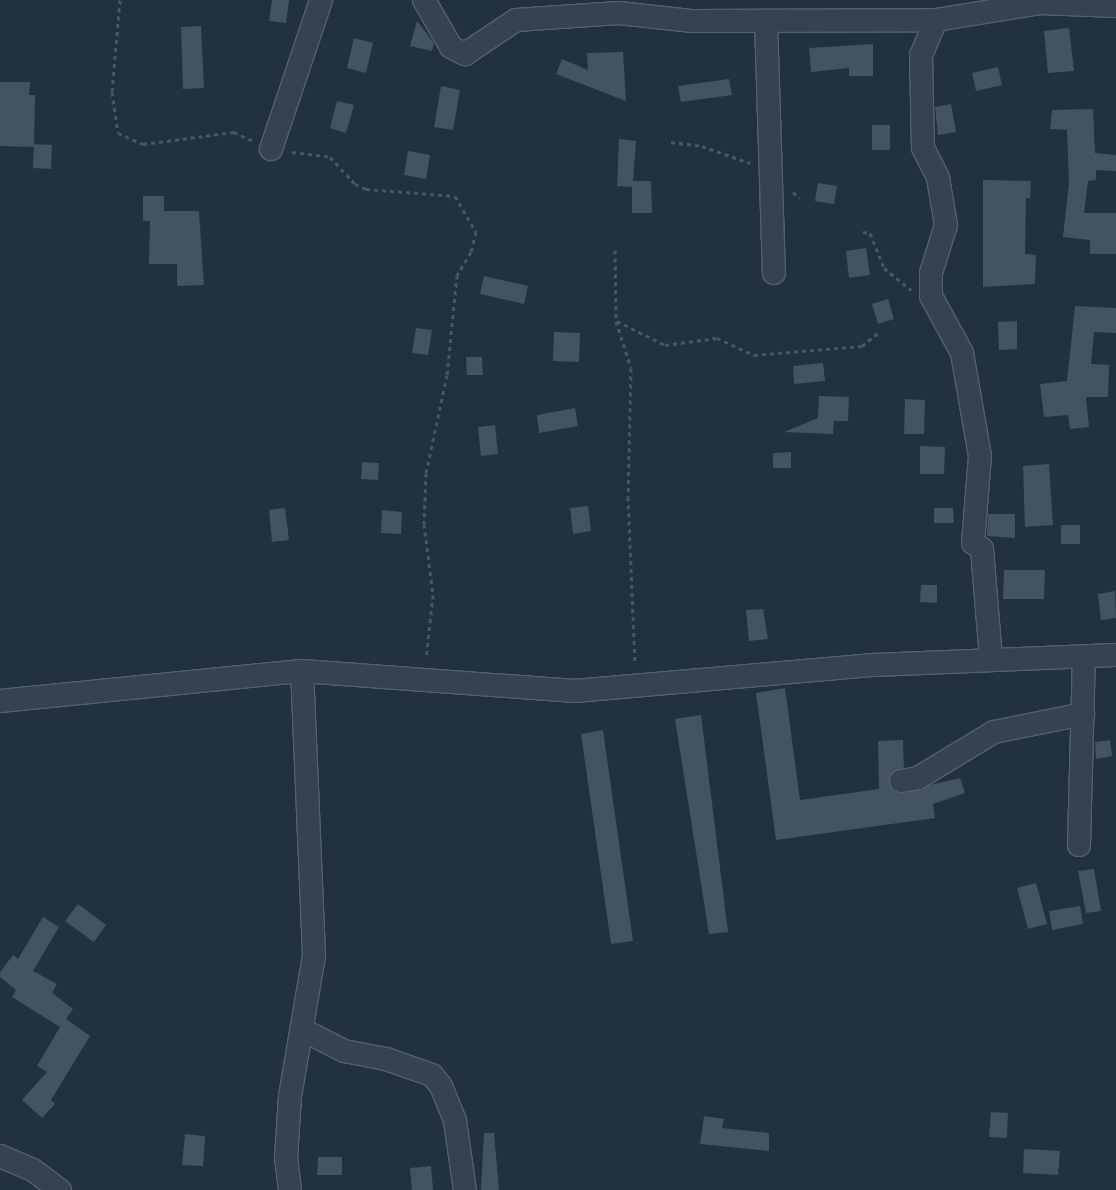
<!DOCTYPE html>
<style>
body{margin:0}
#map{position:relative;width:1116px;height:1190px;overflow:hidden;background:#223140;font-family:"DejaVu Sans",sans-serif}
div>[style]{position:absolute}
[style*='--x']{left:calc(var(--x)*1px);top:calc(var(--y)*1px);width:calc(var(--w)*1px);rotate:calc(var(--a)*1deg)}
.building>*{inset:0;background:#435364}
.path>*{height:3px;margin-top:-1.5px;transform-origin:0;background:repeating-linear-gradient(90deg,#425c5d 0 4px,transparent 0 8px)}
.roads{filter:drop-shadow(1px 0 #54606d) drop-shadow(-1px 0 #54606d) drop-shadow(0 1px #54606d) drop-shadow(0 -1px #54606d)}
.minor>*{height:22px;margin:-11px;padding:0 11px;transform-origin:11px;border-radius:11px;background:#36424f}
span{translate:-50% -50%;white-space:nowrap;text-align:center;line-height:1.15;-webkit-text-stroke:4px #1b2734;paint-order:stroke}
</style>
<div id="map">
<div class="building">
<div style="clip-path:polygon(272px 0,289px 0,286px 23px,269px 21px)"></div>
<div style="clip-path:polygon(417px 21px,434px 43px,432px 51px,410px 46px)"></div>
<div style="clip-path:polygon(201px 26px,204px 88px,183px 89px,181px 27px)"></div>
<div style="clip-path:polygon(1069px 28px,1074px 71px,1048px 73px,1044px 31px)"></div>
<div style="clip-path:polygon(354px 38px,373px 43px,366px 73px,347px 68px)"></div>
<div style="clip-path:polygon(873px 44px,873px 76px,849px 76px,849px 68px,811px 72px,809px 48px)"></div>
<div style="clip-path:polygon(623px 52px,626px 101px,556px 74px,562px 59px,588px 70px,587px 53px)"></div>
<div style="clip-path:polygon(998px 67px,1002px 85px,976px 91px,972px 73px)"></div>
<div style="clip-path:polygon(729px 79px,732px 95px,681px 102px,678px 86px)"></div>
<div style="clip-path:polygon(0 82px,30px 82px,29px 95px,35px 95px,34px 147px,0 146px)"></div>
<div style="clip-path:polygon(441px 86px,460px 90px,453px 130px,434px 127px)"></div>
<div style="clip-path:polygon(337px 101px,354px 105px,346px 133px,330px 128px)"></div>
<div style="clip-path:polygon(951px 104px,956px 132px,938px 135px,935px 107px)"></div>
<div style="clip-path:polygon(1093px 109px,1095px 153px,1116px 155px,1116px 171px,1096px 170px,1096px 180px,1088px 181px,1084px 213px,1116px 213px,1116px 254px,1090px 254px,1090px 240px,1063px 237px,1069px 183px,1067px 130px,1050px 129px,1052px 110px)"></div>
<div style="clip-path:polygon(872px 125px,890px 125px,890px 150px,872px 150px)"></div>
<div style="clip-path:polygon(619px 139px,636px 141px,633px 181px,651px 181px,652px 213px,632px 213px,632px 187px,617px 186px)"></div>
<div style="clip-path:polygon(34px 144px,52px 145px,51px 169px,33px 168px)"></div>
<div style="clip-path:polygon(408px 151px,430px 155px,426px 179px,404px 175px)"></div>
<div style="clip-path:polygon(983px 180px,1031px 181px,1030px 198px,1026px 198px,1025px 254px,1036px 255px,1035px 284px,983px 287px)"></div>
<div style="clip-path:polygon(818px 183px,837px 186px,834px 204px,815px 201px)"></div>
<div style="clip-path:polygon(143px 196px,164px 196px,164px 211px,199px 211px,204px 285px,177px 286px,177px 264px,149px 264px,150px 221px,143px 221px)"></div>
<div style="clip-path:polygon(866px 248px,870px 275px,849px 278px,846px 251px)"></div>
<div style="clip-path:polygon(484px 276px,528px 286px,524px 304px,480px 294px)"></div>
<div style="clip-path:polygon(888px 299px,894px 319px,878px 324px,872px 304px)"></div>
<div style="clip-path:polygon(1075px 306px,1116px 308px,1116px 333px,1094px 332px,1091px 364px,1109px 365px,1108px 397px,1086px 397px,1089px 427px,1070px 429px,1068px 415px,1044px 417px,1040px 384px,1067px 381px)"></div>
<div style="clip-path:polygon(1017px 321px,1017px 349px,999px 350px,998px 322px)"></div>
<div style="clip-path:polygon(416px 328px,432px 330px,428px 355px,412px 353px)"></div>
<div style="clip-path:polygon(554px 332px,580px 333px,579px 362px,553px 361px)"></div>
<div style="clip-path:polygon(466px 357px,482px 357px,483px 375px,467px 375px)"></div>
<div style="clip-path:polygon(823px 363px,825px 381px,794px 384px,793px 366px)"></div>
<div style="clip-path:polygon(819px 396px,849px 397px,848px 421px,834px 421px,833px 434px,784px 432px,818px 418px)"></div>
<div style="clip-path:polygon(905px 399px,925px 400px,924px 434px,904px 434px)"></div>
<div style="clip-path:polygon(575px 408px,578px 426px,539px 433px,537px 415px)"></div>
<div style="clip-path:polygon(495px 425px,498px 454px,481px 456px,478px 427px)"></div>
<div style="clip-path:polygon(920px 446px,945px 447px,944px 474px,920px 474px)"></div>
<div style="clip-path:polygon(791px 452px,791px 468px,773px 468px,773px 453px)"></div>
<div style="clip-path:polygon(362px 462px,379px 463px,378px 480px,361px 479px)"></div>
<div style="clip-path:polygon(1049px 464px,1053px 525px,1025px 527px,1023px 466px)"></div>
<div style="clip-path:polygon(588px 506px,591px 531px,573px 534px,570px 508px)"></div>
<div style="clip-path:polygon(285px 508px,289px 540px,272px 542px,269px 510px)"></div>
<div style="clip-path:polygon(934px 508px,953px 508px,954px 523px,934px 523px)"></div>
<div style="clip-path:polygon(382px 510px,402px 512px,401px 534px,381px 533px)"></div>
<div style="clip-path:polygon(988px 514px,1015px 514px,1015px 538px,987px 536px)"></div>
<div style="clip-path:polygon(1061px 525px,1080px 525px,1080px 544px,1061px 544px)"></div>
<div style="clip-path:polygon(1004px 570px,1045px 570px,1044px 599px,1003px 599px)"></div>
<div style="clip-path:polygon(921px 585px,937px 585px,937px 603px,920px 602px)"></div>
<div style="clip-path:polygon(1115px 591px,1116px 618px,1101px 620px,1098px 594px)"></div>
<div style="clip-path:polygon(763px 609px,768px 639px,749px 641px,746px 610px)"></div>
<div style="clip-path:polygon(785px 688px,800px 800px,879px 789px,878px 741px,903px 740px,904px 767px,889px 777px,896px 793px,960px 778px,965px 793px,933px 804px,935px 818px,776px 840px,756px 693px)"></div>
<div style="clip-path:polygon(701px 715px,728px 932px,709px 934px,675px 719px)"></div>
<div style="clip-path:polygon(603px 730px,633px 941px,611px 944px,581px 734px)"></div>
<div style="clip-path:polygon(1110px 740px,1112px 756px,1096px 759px,1095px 742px)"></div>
<div style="clip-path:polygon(1094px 869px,1101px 911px,1086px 913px,1078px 871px)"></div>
<div style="clip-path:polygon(1036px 883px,1047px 924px,1028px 929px,1017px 888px)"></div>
<div style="clip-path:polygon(78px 904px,106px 925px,94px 942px,65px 921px)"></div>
<div style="clip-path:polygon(1080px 906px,1083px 924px,1052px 930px,1049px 911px)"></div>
<div style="clip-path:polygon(43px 917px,59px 927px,33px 971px,57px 984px,52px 993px,73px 1009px,66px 1019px,90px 1036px,51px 1100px,55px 1104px,42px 1118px,22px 1100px,47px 1072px,37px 1066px,60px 1027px,12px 997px,16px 990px,0 977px,0 972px,13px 955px,18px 959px)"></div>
<div style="clip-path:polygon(991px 1112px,1008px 1113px,1007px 1138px,989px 1137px)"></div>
<div style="clip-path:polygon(704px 1116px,724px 1119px,722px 1128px,769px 1133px,769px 1151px,700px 1144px)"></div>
<div style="clip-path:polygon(484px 1133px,494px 1133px,499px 1190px,481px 1190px)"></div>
<div style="clip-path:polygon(185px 1134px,205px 1136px,203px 1166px,182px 1165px)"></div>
<div style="clip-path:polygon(1024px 1149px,1060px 1151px,1058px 1175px,1023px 1173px)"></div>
<div style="clip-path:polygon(318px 1157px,342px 1157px,342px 1175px,317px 1175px)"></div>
<div style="clip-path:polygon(431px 1166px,433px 1190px,412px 1190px,410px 1168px)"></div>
</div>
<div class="path">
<div style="--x:120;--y:0;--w:92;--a:95"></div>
<div style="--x:112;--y:92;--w:41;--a:81.7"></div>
<div style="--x:118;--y:133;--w:27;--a:24"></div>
<div style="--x:143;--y:144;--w:92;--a:-7.5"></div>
<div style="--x:234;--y:132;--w:21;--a:25"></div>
<div style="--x:671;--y:142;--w:31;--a:7"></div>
<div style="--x:702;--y:146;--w:51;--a:19.5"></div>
<div style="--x:292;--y:152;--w:38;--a:7"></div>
<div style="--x:330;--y:157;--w:37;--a:47"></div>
<div style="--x:355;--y:184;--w:12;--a:24"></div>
<div style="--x:366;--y:189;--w:89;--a:4.5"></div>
<div style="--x:455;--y:196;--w:42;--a:59.7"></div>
<div style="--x:476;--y:232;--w:21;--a:104"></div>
<div style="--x:471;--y:252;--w:27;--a:121"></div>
<div style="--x:457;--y:275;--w:100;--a:95.7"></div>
<div style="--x:447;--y:375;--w:100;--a:102.1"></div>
<div style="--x:426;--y:473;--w:51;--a:92.2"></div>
<div style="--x:424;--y:524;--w:72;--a:82.8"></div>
<div style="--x:433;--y:595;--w:64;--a:96.2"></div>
<div style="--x:793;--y:192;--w:9;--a:41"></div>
<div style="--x:863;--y:232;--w:7;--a:8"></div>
<div style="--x:870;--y:233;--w:38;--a:68"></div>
<div style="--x:884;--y:268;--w:35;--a:39"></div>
<div style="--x:615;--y:250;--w:71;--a:89.2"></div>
<div style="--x:616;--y:321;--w:49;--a:72.3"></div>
<div style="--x:631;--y:368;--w:129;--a:91.3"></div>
<div style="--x:628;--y:497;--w:167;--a:87.6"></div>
<div style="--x:617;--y:321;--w:54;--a:26.6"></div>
<div style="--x:665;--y:345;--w:52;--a:-7.7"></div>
<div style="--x:717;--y:338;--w:41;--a:24.7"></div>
<div style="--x:754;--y:355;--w:108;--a:-4.8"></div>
<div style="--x:862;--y:346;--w:21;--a:-39"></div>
</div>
<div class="roads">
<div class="minor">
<div style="--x:424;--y:0;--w:54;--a:60.1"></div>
<div style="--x:451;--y:47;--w:16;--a:27"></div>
<div style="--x:465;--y:54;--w:61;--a:-33.7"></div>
<div style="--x:516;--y:20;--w:103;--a:-3.9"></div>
<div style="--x:619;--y:13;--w:72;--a:6.3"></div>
<div style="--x:691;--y:21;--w:245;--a:-0.2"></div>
<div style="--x:936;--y:20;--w:105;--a:-9.3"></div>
<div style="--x:1040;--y:3;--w:76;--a:2.3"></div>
<div style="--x:936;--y:20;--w:38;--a:113"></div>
<div style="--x:921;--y:55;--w:93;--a:88.8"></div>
<div style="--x:923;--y:148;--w:34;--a:63"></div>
<div style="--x:938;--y:178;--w:48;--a:80.3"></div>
<div style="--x:946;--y:225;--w:50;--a:107.4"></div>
<div style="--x:931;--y:273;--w:23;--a:90"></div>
<div style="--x:931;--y:296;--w:65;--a:61.5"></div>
<div style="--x:962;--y:353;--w:105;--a:80.1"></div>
<div style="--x:980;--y:456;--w:87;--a:94.6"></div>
<div style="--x:973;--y:543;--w:11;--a:34"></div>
<div style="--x:982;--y:549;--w:110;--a:85.3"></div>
<div style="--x:766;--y:21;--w:252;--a:88.2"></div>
<div style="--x:271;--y:149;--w:157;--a:-71.4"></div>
<div style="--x:0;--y:701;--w:303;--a:-5.7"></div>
<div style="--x:302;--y:671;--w:274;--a:4.2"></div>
<div style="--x:575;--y:691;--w:300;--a:-5"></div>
<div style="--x:874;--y:665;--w:242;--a:-2.4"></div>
<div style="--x:901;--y:781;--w:17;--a:-10"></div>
<div style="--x:918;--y:778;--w:89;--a:-31.2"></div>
<div style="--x:994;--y:732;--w:91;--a:-11.4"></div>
<div style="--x:1079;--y:845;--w:186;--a:-88.5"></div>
<div style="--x:305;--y:1031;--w:44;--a:27.1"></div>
<div style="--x:344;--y:1051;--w:43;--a:10.8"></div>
<div style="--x:386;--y:1059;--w:49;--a:19.2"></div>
<div style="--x:432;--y:1075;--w:14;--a:51"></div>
<div style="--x:441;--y:1086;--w:38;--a:68"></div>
<div style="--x:455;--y:1121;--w:70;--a:81.8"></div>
<div style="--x:0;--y:1156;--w:36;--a:23"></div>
<div style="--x:33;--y:1170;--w:34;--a:37"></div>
<div style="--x:290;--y:1190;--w:32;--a:-97"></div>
<div style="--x:286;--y:1158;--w:62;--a:-86.3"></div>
<div style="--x:290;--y:1096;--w:143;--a:-80.3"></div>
<div style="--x:314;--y:955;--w:284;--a:-92.4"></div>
</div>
</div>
</div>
